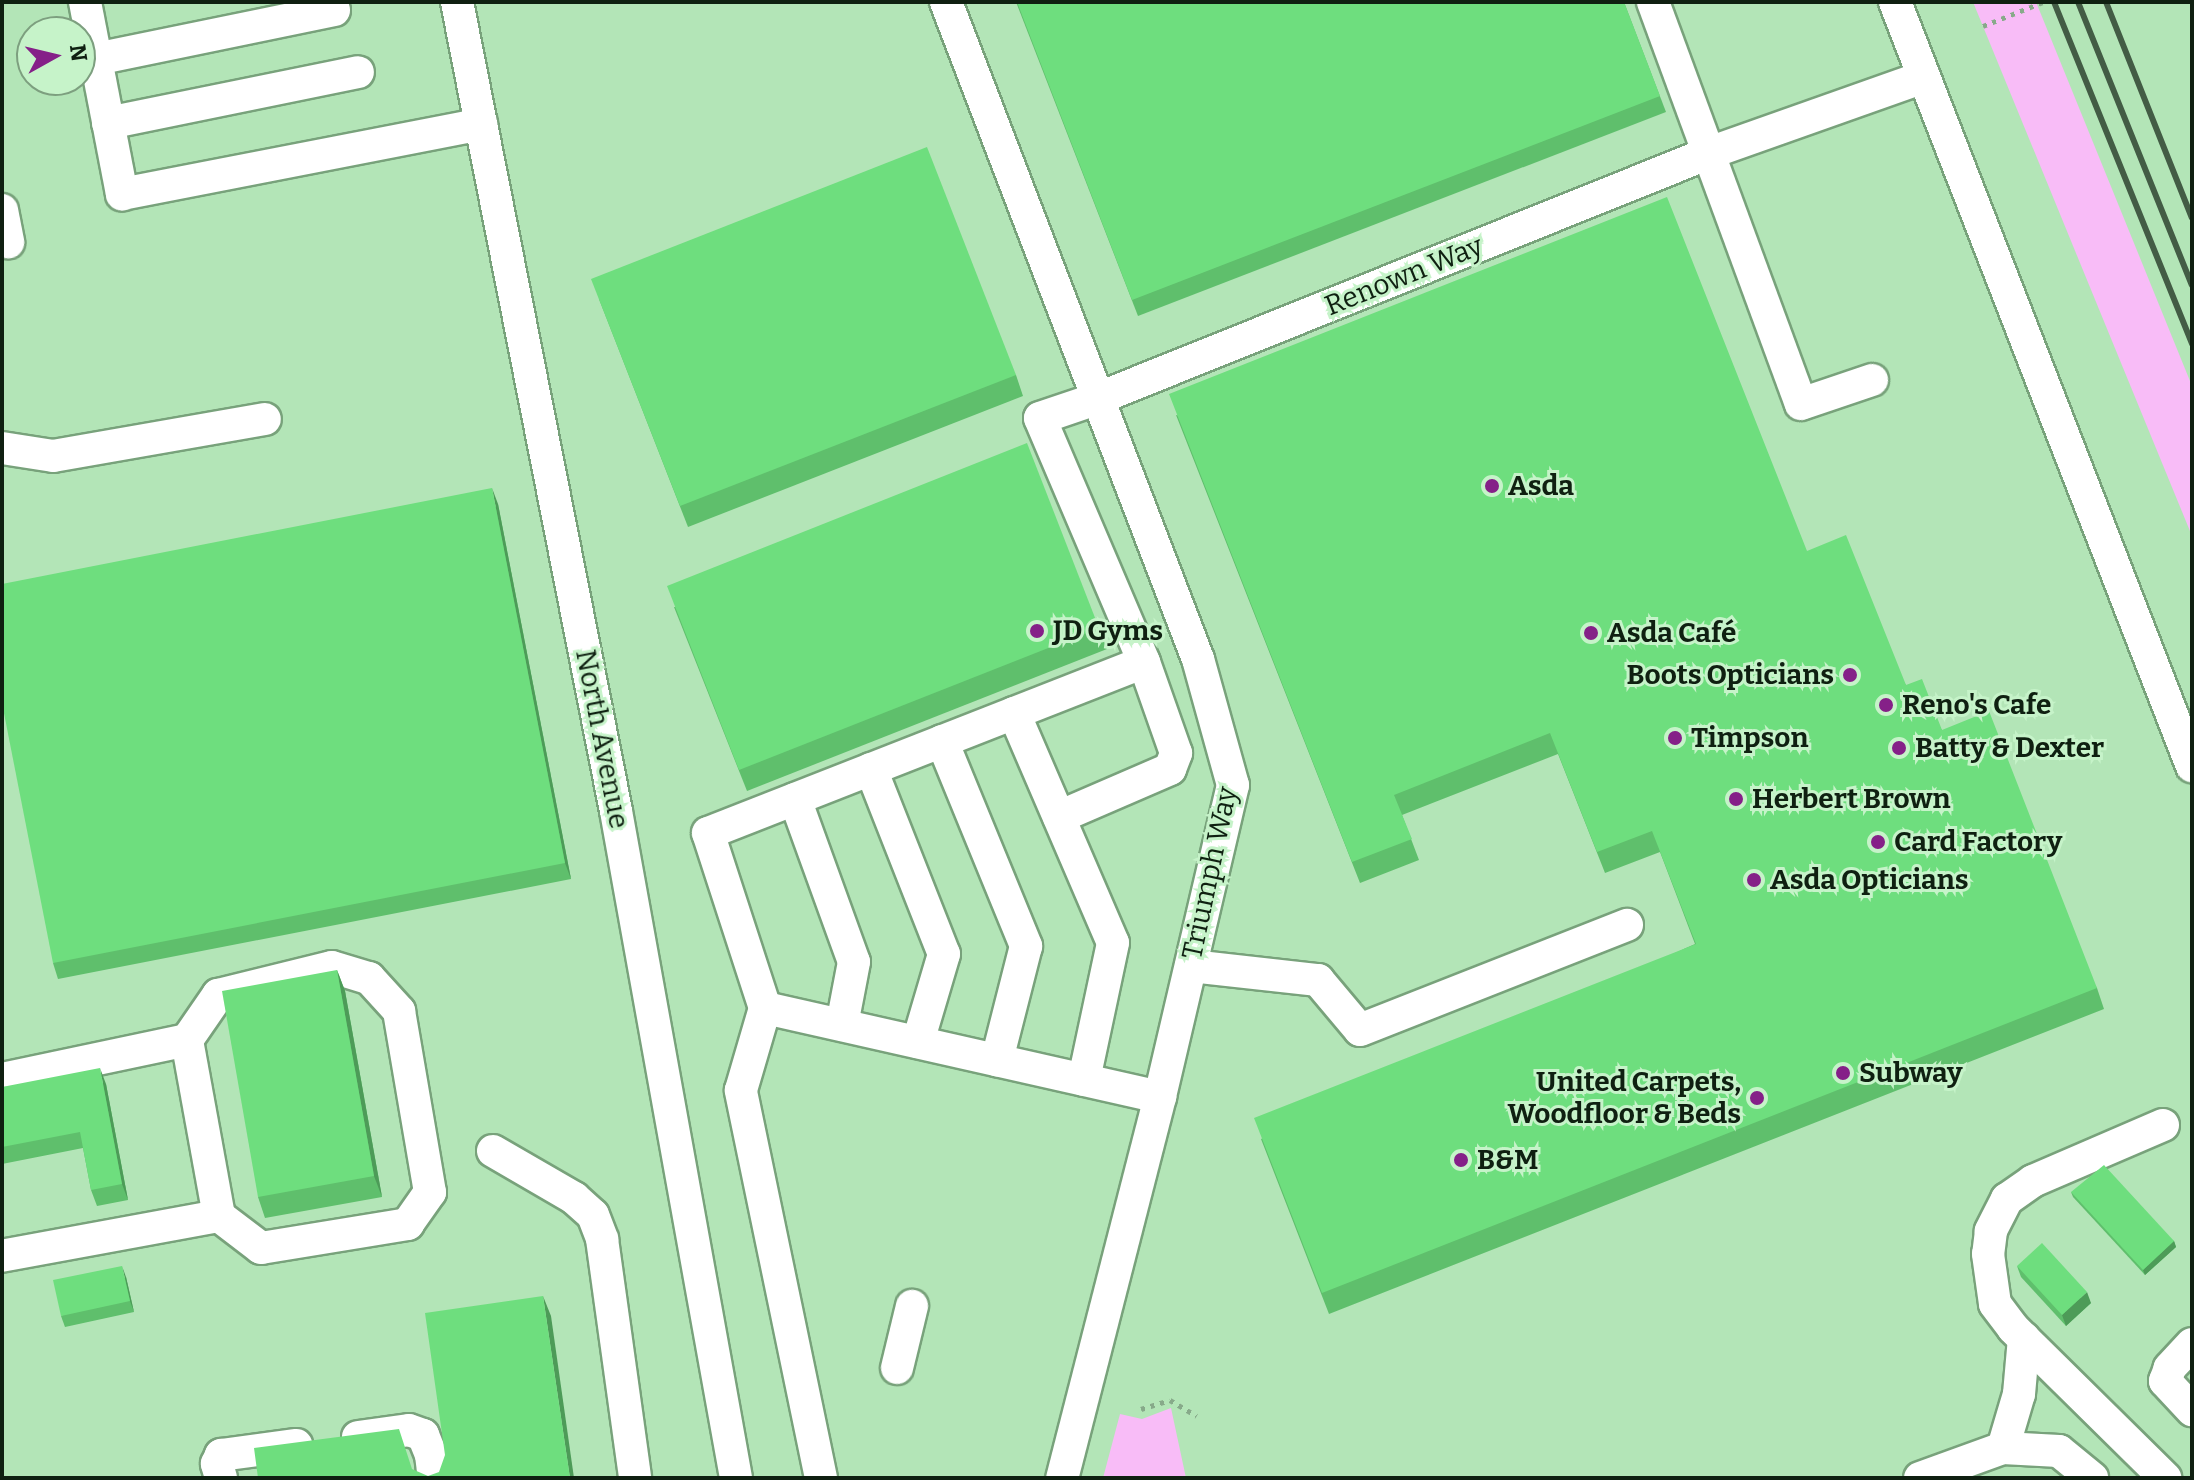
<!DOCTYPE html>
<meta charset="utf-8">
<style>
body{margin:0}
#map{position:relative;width:2194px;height:1480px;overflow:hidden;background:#c6f3c9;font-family:Bitter,serif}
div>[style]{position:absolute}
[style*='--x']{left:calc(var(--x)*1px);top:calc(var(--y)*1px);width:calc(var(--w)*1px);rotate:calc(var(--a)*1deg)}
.built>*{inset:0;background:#b3e5b7}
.green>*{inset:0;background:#f8bcf7}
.path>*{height:5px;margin-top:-2.5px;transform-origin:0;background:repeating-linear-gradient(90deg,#87aa8a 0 4px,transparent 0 10px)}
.roads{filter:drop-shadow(2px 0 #78a27b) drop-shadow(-2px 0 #78a27b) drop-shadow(0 2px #78a27b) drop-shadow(0 -2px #78a27b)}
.minor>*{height:32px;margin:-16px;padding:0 16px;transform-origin:16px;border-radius:16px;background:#fff}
.rail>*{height:6px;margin:-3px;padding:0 3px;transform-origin:3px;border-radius:3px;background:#435c45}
.wall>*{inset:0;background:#5fbf6c}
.shaded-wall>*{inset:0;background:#4d9b58}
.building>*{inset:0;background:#6ede7e}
.dots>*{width:22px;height:22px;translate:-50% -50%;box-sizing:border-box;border:4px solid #c6f3c9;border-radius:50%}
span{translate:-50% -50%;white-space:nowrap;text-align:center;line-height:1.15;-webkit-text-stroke:6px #c6f3c9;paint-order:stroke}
.street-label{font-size:28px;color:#0f2011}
.poi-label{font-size:28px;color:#0f2011;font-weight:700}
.left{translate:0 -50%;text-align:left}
.right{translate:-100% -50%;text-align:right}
.frame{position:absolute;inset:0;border:4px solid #0f2011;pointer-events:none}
.north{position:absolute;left:16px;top:16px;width:80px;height:80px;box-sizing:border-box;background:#c6f3c9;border:2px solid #7d9f7f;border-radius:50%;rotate:82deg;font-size:22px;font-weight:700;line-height:32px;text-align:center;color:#0f2011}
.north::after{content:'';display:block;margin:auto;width:28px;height:36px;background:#852088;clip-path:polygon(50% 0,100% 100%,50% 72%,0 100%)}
</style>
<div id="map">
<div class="built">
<div style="clip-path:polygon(evenodd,2px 2px,2192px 2px,2192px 1478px,2px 1478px,2px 2px,32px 32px,80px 32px,80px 80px,32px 80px,32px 32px)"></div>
</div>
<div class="green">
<div style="clip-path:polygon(1973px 2px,2036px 2px,2192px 386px,2192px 536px)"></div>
<div style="clip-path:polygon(1171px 1408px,1186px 1478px,1103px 1478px,1120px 1414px,1142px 1419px)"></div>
</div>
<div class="path">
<div style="--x:1983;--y:26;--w:65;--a:-21.8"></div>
<div style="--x:1141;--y:1409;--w:30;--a:-17"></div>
<div style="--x:1170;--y:1400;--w:31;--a:31"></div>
</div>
<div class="roads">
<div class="minor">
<div style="--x:85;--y:2;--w:196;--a:79.1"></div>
<div style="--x:122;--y:194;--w:366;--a:-11"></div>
<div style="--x:457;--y:2;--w:824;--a:78.88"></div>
<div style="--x:616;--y:811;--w:678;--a:79.8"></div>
<div style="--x:946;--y:2;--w:704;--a:69.02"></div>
<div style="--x:1198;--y:659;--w:131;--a:74.5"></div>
<div style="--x:1233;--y:785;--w:320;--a:103.2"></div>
<div style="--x:1160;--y:1097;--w:393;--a:104.4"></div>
<div style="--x:1653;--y:2;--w:428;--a:69.8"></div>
<div style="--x:1801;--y:404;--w:75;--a:-18.7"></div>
<div style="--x:1895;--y:2;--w:820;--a:68.76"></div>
<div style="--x:96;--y:59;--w:243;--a:-11.6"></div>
<div style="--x:108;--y:123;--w:255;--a:-11.5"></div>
<div style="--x:2;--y:210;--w:33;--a:79"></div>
<div style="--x:2;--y:448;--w:52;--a:8.9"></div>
<div style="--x:53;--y:456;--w:215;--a:-9.9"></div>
<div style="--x:1014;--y:713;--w:250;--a:66.7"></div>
<div style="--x:1113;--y:943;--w:140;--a:102"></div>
<div style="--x:942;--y:741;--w:222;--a:67.7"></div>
<div style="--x:1026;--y:946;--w:118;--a:104.3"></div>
<div style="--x:871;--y:769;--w:199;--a:68.5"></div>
<div style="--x:944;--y:954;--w:92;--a:106.5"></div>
<div style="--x:795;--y:799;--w:173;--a:70.1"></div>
<div style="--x:854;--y:962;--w:64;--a:100.8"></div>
<div style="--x:1059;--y:817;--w:121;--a:-23.4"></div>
<div style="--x:1170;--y:769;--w:17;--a:-69"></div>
<div style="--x:1176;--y:753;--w:96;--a:-109.4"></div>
<div style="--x:1144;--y:662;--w:265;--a:-113.1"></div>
<div style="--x:1040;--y:418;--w:62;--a:-18.7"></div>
<div style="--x:1099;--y:398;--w:657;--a:-21.88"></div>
<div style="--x:1709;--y:153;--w:228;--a:-19.5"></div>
<div style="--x:1191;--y:966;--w:128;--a:6.3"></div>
<div style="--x:1318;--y:980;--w:65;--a:50"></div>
<div style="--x:1360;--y:1030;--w:287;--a:-21.5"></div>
<div style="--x:765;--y:1008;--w:184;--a:-108"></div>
<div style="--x:708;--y:833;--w:468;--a:-21.4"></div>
<div style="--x:187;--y:1040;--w:55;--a:-55.4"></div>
<div style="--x:218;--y:995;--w:117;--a:-13.8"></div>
<div style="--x:332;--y:967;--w:39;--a:17"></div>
<div style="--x:369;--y:978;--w:45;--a:47.7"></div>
<div style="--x:399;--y:1011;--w:184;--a:80.3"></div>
<div style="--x:430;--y:1192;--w:39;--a:125"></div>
<div style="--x:408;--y:1224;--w:149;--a:170.7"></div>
<div style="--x:261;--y:1248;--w:53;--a:-142.7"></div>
<div style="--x:2;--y:1079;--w:189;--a:-11.9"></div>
<div style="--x:187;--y:1040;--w:179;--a:79.7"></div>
<div style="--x:219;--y:1216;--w:221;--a:169.6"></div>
<div style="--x:2163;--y:1125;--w:142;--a:156.7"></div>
<div style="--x:2033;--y:1181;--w:32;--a:145"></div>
<div style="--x:2007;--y:1199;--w:36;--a:117"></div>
<div style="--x:1991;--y:1231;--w:23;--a:97"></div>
<div style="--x:1988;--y:1254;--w:50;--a:82"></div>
<div style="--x:1995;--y:1304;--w:30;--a:53"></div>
<div style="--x:2013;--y:1328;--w:214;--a:44.6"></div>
<div style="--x:493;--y:1151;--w:94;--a:30.1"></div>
<div style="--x:574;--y:1198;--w:25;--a:42"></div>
<div style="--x:593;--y:1215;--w:26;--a:69"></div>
<div style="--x:602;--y:1239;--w:241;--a:82.1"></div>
<div style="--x:2192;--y:1344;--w:33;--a:133"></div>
<div style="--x:2170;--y:1368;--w:14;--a:111"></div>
<div style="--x:2165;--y:1381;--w:40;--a:47"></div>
<div style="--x:897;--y:1368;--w:64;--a:-76.4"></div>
<div style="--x:358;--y:1437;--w:51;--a:-7.8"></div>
<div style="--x:409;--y:1430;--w:15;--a:20"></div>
<div style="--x:423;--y:1435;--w:22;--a:68"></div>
<div style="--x:431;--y:1455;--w:23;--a:83"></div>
<div style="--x:2003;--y:1448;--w:56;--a:-73.5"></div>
<div style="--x:2019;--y:1394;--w:56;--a:-84.9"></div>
<div style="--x:221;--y:1478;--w:15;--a:-106"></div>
<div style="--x:217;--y:1464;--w:10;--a:-66"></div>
<div style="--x:221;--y:1455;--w:76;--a:-7.6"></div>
<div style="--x:821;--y:1478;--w:396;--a:-101.7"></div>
<div style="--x:741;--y:1090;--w:85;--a:-73.7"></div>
<div style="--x:765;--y:1008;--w:405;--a:12.7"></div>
<div style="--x:1920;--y:1478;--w:88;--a:-19.9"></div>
<div style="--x:2003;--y:1448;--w:56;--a:3.1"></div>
<div style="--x:2059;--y:1451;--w:43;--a:39.3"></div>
</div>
</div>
<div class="rail">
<div style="--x:2054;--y:2;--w:369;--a:68"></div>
<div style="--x:2078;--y:2;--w:305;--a:68.1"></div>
<div style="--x:2106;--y:2;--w:232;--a:68.3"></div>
</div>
<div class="wall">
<div style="clip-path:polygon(1016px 2px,1624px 2px,1666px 112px,1138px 316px)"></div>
<div style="clip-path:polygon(599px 299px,1016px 375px,1023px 396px,688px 527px)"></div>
<div style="clip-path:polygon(1176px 415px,1807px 551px,1906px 685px,1942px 730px,2097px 988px,2104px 1009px,1329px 1314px,1261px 1139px,1695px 944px,1660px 852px,1605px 873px,1558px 754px,1402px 815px,1419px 860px,1360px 883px)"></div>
<div style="clip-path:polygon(498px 504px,571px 879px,58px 979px,53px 963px)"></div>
<div style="clip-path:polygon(674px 607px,1099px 628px,1107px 649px,747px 791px)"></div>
<div style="clip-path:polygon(337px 970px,345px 991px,382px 1197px,265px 1218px,258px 1197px)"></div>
<div style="clip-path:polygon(106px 1084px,128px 1200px,97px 1206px,91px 1190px,83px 1148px,2px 1164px,2px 1087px)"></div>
<div style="clip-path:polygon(2071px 1192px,2174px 1241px,2176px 1247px,2145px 1275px,2073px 1197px)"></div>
<div style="clip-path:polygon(2017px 1266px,2091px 1303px,2066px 1326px,2021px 1277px)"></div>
<div style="clip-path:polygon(126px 1277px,134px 1312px,65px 1327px,61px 1316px)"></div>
</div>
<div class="shaded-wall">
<div style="clip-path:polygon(492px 488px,498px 504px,571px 879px,565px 863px)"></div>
<div style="clip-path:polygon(337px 970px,345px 991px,382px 1197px,374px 1176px)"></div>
<div style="clip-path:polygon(100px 1068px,106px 1084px,128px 1200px,122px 1184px)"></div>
<div style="clip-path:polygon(2174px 1241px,2176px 1247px,2145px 1275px,2143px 1270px)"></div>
<div style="clip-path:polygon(122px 1266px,126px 1277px,134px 1312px,130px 1301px)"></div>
<div style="clip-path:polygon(2087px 1292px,2091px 1303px,2066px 1326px,2062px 1315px)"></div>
<div style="clip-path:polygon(543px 1296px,551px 1316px,574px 1478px,570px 1478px)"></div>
</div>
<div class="building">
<div style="clip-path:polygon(1017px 2px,1624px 2px,1660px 96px,1132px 300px)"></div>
<div style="clip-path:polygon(927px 147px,1016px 375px,680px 506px,591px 279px)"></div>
<div style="clip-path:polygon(1667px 197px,1807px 551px,1846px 535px,1906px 685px,1922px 679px,1942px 730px,1989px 711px,2097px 988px,1322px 1293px,1254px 1118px,1696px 944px,1652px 831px,1597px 852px,1550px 733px,1394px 795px,1412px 839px,1352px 862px,1169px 394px)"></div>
<div style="clip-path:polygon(1027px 443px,1099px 628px,739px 770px,667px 586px)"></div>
<div style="clip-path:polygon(492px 488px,565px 863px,53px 963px,2px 703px,2px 584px)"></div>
<div style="clip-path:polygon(337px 970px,374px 1176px,258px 1197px,222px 991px)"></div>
<div style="clip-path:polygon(100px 1068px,122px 1184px,91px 1190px,80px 1132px,2px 1147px,2px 1087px)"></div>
<div style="clip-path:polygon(2104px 1165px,2174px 1241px,2143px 1270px,2071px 1192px)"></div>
<div style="clip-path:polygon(2042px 1243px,2087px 1292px,2062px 1315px,2017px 1266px)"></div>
<div style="clip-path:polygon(122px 1266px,130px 1301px,61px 1316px,53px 1280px)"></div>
<div style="clip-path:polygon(543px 1296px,570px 1478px,258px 1478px,254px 1448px,399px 1429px,412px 1469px,428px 1476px,439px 1472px,445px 1455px,425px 1313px)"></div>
</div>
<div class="dots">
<div style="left:1492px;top:486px;background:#852088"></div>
<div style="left:1037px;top:631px;background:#852088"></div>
<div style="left:1591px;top:633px;background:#852088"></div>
<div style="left:1850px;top:675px;background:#852088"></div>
<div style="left:1886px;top:705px;background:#852088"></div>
<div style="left:1675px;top:738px;background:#852088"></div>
<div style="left:1899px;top:748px;background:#852088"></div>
<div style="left:1736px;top:799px;background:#852088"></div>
<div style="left:1878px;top:842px;background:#852088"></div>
<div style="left:1754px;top:880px;background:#852088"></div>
<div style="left:1843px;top:1073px;background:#852088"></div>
<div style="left:1757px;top:1098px;background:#852088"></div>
<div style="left:1461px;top:1160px;background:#852088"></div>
</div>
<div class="street-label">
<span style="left:1404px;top:276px;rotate:-22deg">Renown Way</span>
<span style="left:602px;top:739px;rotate:79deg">North Avenue</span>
<span style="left:1210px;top:873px;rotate:-78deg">Triumph Way</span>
</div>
<div class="poi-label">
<span class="left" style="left:1508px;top:486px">Asda</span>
<span class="left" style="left:1053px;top:631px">JD Gyms</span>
<span class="left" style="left:1607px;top:633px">Asda Café</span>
<span class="right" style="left:1834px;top:675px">Boots Opticians</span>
<span class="left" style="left:1902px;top:705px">Reno's Cafe</span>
<span class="left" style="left:1691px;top:738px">Timpson</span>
<span class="left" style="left:1915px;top:748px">Batty &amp; Dexter</span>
<span class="left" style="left:1752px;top:799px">Herbert Brown</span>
<span class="left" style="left:1894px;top:842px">Card Factory</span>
<span class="left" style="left:1770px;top:880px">Asda Opticians</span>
<span class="left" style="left:1859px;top:1073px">Subway</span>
<span class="right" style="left:1741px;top:1098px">United Carpets,<br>Woodfloor &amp; Beds</span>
<span class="left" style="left:1477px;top:1160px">B&amp;M</span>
</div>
<div class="frame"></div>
<div class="north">N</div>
</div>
